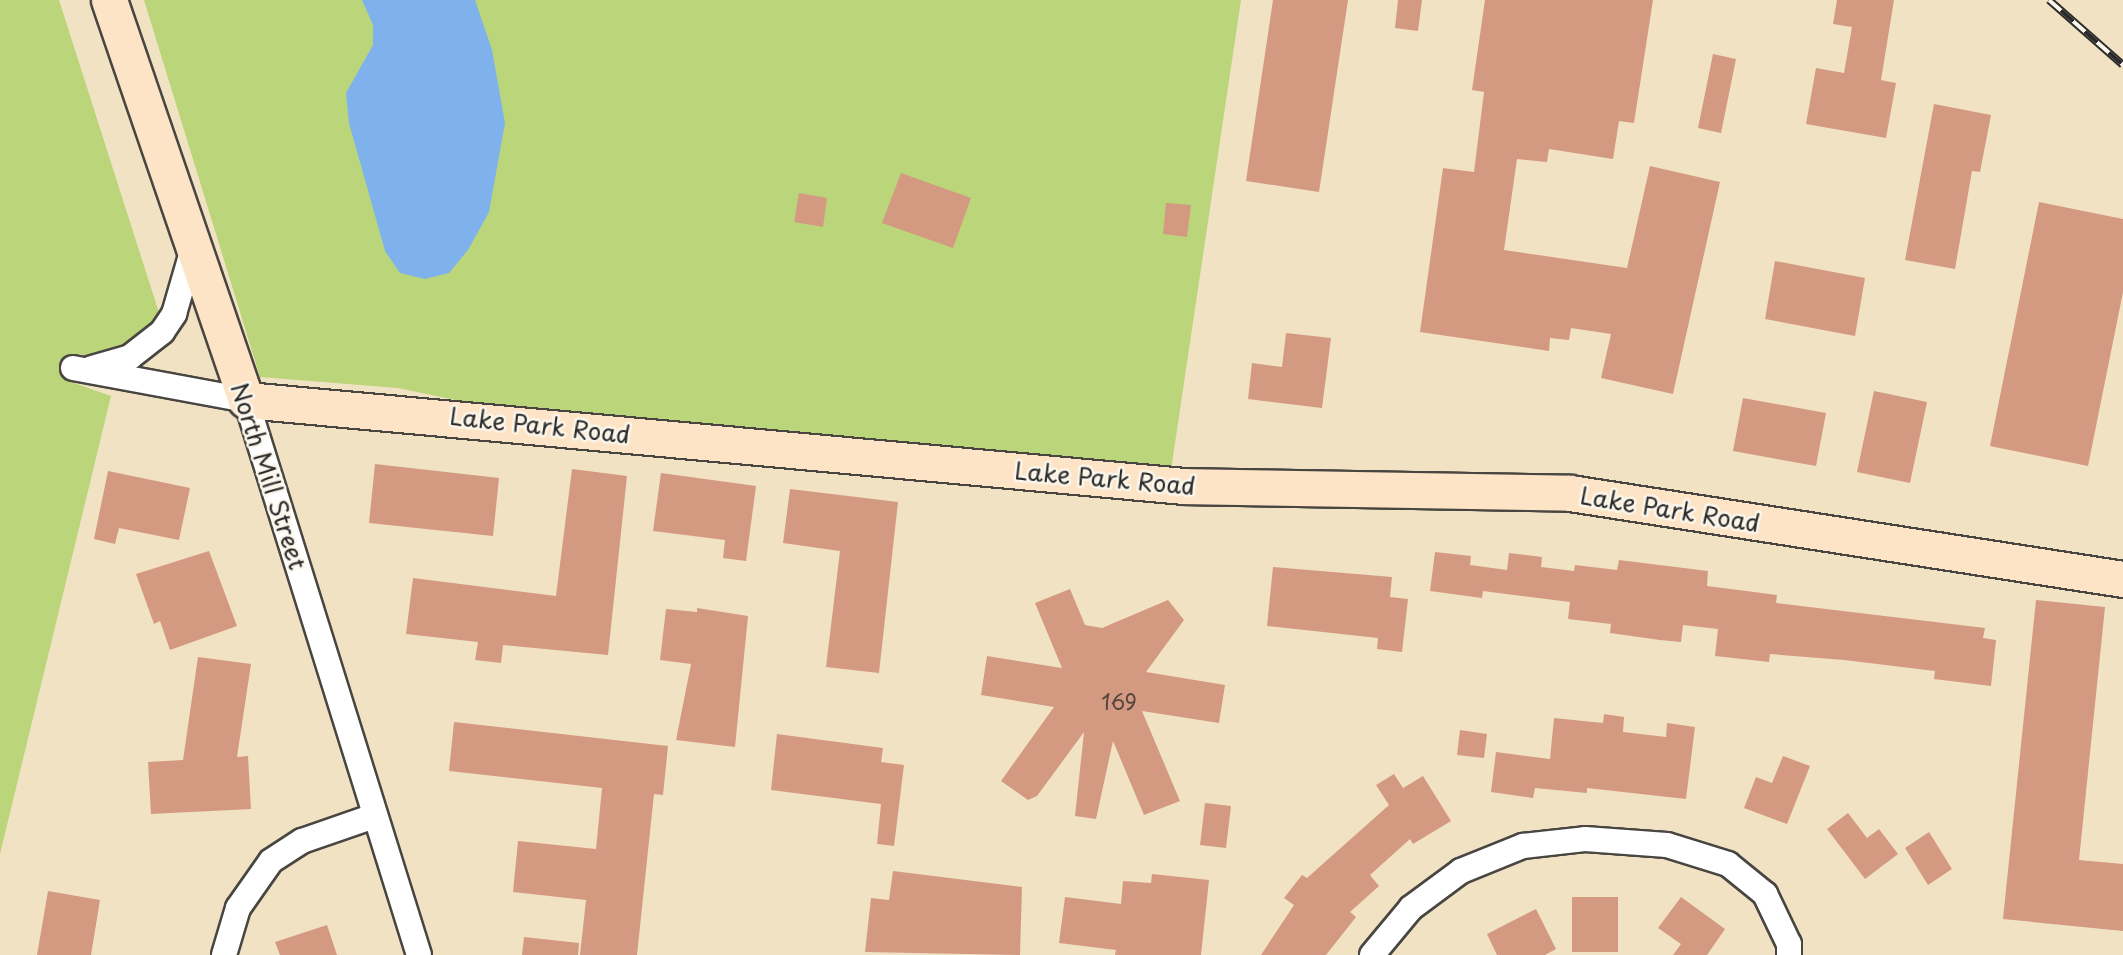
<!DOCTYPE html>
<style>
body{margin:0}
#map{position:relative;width:2123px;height:955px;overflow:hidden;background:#f0e2c3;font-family:"Playpen Sans",sans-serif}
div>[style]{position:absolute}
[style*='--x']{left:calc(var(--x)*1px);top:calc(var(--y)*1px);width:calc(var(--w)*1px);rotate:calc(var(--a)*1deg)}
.green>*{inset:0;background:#bad57a}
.water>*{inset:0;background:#7fb2ec}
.building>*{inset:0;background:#d49a81}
.roads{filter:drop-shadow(2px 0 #494642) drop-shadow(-2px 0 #494642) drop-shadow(0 2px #494642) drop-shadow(0 -2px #494642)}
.street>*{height:24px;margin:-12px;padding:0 12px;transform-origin:12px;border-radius:12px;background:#fff}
.secondary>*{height:35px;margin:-17.5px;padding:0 17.5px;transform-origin:17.5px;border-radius:17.5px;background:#fee4c6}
.rail>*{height:8px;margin-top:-4px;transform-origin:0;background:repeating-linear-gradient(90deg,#fbf7ec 0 16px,#2b2b2b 0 32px);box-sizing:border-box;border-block:2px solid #2b2b2b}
span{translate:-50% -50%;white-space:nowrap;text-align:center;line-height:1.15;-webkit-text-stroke:5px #fbf7ec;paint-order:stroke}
.number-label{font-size:21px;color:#554740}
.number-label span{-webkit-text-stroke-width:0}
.street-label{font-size:24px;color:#2b2b2b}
</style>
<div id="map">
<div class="green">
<div style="clip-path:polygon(0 0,59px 0,161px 319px,140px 343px,96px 356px,76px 354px,71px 382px,111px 396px,0 854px)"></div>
<div style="clip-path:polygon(144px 0,1241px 0,1171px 470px,479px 405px,398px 388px,260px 377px)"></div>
</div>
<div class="water">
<div style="clip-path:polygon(362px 0,475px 0,492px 50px,505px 123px,489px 212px,468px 250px,449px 273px,425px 279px,400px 273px,385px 251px,349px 123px,346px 93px,373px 45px,373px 25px)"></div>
</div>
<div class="building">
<div style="clip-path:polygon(1273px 0,1348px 0,1319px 192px,1246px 181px)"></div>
<div style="clip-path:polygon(1398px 0,1422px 0,1418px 31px,1395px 28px)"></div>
<div style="clip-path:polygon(1485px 0,1653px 0,1634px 123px,1619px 121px,1613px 159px,1549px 149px,1547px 162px,1517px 159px,1504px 250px,1627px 268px,1650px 166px,1720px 182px,1673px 394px,1601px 378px,1611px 334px,1571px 328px,1569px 340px,1550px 338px,1549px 351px,1420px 332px,1443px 168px,1474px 172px,1484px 92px,1472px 90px)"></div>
<div style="clip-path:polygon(1837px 0,1894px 0,1881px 80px,1896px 83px,1886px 138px,1806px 124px,1816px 68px,1844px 73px,1852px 27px,1833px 24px)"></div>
<div style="clip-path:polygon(1713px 54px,1736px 59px,1721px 133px,1698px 128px)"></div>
<div style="clip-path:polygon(1934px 104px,1991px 115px,1980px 172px,1972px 171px,1955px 269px,1905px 260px)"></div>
<div style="clip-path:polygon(901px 173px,971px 198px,953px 248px,882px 223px)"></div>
<div style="clip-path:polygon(799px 193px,827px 198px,823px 227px,794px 222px)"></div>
<div style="clip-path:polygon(2039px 202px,2123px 219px,2123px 292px,2088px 466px,1990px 446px)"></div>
<div style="clip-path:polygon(1166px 203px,1191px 205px,1187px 237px,1163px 234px)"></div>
<div style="clip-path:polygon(1775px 261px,1865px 278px,1855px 336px,1765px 319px)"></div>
<div style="clip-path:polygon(1286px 333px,1331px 338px,1322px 408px,1248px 399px,1252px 363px,1282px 367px)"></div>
<div style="clip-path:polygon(1874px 391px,1927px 402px,1910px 483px,1857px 472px)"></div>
<div style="clip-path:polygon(1743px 398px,1826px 413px,1816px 466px,1733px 451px)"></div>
<div style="clip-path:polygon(375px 464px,499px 478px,493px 536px,369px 523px)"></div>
<div style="clip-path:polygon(572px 469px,627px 476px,608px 655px,503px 645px,501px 663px,475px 660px,478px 642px,406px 634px,413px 578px,556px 596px)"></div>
<div style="clip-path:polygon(108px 471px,190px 488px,179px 540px,119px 528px,115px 544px,94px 539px)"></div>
<div style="clip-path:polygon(661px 473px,756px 486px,746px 561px,723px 558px,725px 540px,653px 531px)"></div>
<div style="clip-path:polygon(790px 489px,898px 502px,879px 673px,826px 667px,840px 551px,783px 543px)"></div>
<div style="clip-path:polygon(209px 551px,237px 626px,170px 650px,160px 621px,154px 624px,136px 574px)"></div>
<div style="clip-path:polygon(1435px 552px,1471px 556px,1470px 565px,1507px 570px,1509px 553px,1542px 557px,1541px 567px,1574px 571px,1575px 565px,1617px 570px,1619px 560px,1708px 571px,1707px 586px,1777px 595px,1776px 603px,1985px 628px,1983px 638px,1996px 640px,1991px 686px,1934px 679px,1935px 671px,1844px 660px,1770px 654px,1769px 662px,1715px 656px,1718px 629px,1683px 625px,1681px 642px,1660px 640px,1610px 633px,1611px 624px,1568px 619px,1570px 602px,1483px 591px,1482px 598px,1430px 591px)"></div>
<div style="clip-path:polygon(1273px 567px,1392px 577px,1390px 597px,1408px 599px,1402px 652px,1377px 649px,1378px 638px,1267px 626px)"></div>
<div style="clip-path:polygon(1070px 589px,1085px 625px,1102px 628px,1168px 600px,1184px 620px,1146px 672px,1225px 685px,1219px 723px,1142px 711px,1180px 801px,1144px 815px,1113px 741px,1096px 819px,1075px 816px,1084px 732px,1037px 796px,1028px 800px,1001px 781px,1054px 707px,981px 695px,987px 656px,1062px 668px,1035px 603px)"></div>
<div style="clip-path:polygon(2036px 600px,2105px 607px,2079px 860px,2123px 864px,2123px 931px,2003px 919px)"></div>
<div style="clip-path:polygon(697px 608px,748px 616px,735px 747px,676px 740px,691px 664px,660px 660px,666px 609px,697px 612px)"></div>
<div style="clip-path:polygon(198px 657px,251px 664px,237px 757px,248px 756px,251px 809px,151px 814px,148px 762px,183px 760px)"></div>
<div style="clip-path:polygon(1604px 714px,1624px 717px,1623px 732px,1666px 737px,1667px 723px,1695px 727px,1686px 799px,1587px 788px,1587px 793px,1535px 788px,1533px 798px,1491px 792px,1496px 752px,1550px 759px,1554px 718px,1603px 723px)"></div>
<div style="clip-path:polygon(454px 722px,668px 746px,663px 795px,654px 794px,637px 955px,580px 955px,586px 900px,513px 892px,518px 841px,596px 849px,602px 788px,449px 771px)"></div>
<div style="clip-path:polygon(1460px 730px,1487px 734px,1484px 758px,1457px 755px)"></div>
<div style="clip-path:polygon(777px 734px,883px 748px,881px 762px,904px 765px,894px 846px,877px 844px,881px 804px,771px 790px)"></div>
<div style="clip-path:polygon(1783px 756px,1810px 766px,1787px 824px,1744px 808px,1756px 777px,1772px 783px)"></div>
<div style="clip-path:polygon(1394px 774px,1403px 788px,1423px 776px,1451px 821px,1413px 844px,1410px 839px,1370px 875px,1379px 886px,1350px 912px,1356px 917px,1326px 955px,1261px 955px,1294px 905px,1284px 898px,1302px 875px,1307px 878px,1389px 805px,1376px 785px)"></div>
<div style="clip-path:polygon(1205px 803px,1231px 806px,1226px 848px,1200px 845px)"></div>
<div style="clip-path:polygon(1848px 813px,1867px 838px,1879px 829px,1898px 854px,1865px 879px,1827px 829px)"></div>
<div style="clip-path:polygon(1929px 832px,1952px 869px,1928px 885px,1905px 848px)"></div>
<div style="clip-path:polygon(893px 871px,1022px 887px,1020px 955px,865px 952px,871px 898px,889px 900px)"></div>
<div style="clip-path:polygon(1152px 874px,1209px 880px,1201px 955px,1115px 955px,1116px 950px,1059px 943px,1065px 897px,1121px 904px,1123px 881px,1151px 883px)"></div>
<div style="clip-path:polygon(48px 891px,100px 900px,91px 955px,37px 955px)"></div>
<div style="clip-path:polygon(1572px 897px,1618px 897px,1618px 952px,1572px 952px)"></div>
<div style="clip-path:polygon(1681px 897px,1725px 929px,1707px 955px,1673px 955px,1681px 944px,1658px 928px)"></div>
<div style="clip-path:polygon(1536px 909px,1556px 949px,1545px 955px,1497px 955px,1487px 934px)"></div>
<div style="clip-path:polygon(327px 925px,337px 955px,280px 955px,275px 942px)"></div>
<div style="clip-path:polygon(524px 937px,579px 943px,578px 955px,522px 955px)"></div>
</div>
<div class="roads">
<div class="street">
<div style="--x:73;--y:368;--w:176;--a:10.5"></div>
<div style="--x:246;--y:400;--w:581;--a:72.69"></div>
<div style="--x:92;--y:368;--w:40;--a:-16"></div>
<div style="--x:130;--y:357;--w:41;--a:-38"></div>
<div style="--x:162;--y:332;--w:22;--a:-56"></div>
<div style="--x:174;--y:314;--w:65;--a:-73.8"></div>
<div style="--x:224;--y:955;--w:49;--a:-73.4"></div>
<div style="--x:238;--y:908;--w:57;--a:-54.9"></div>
<div style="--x:271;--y:861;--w:37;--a:-33"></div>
<div style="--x:302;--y:841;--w:76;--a:-19.1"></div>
<div style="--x:1372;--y:955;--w:61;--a:-50.3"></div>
<div style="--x:1411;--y:908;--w:62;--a:-36.5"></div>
<div style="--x:1461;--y:871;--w:67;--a:-22"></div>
<div style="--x:1523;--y:846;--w:62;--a:-6.4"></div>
<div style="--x:1585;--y:839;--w:82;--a:4.2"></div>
<div style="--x:1667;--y:845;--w:64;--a:17.3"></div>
<div style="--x:1728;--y:864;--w:48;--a:39"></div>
<div style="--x:1765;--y:894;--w:55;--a:64.4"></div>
<div style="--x:1789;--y:944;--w:11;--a:90"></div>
</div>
<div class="secondary">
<div style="--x:109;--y:0;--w:423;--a:71.1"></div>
<div style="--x:246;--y:400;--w:941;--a:5.24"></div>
<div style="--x:1183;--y:486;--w:387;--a:1"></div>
<div style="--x:1570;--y:493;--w:560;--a:8.84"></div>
</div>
</div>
<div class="rail">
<div style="--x:2049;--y:0;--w:98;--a:41.3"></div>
</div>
<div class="number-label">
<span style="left:1119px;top:701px">169</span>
</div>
<div class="street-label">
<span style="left:540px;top:425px;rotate:6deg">Lake Park Road</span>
<span style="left:269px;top:476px;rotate:72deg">North Mill Street</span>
<span style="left:1105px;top:478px;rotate:5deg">Lake Park Road</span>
<span style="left:1670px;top:509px;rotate:9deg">Lake Park Road</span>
</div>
</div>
